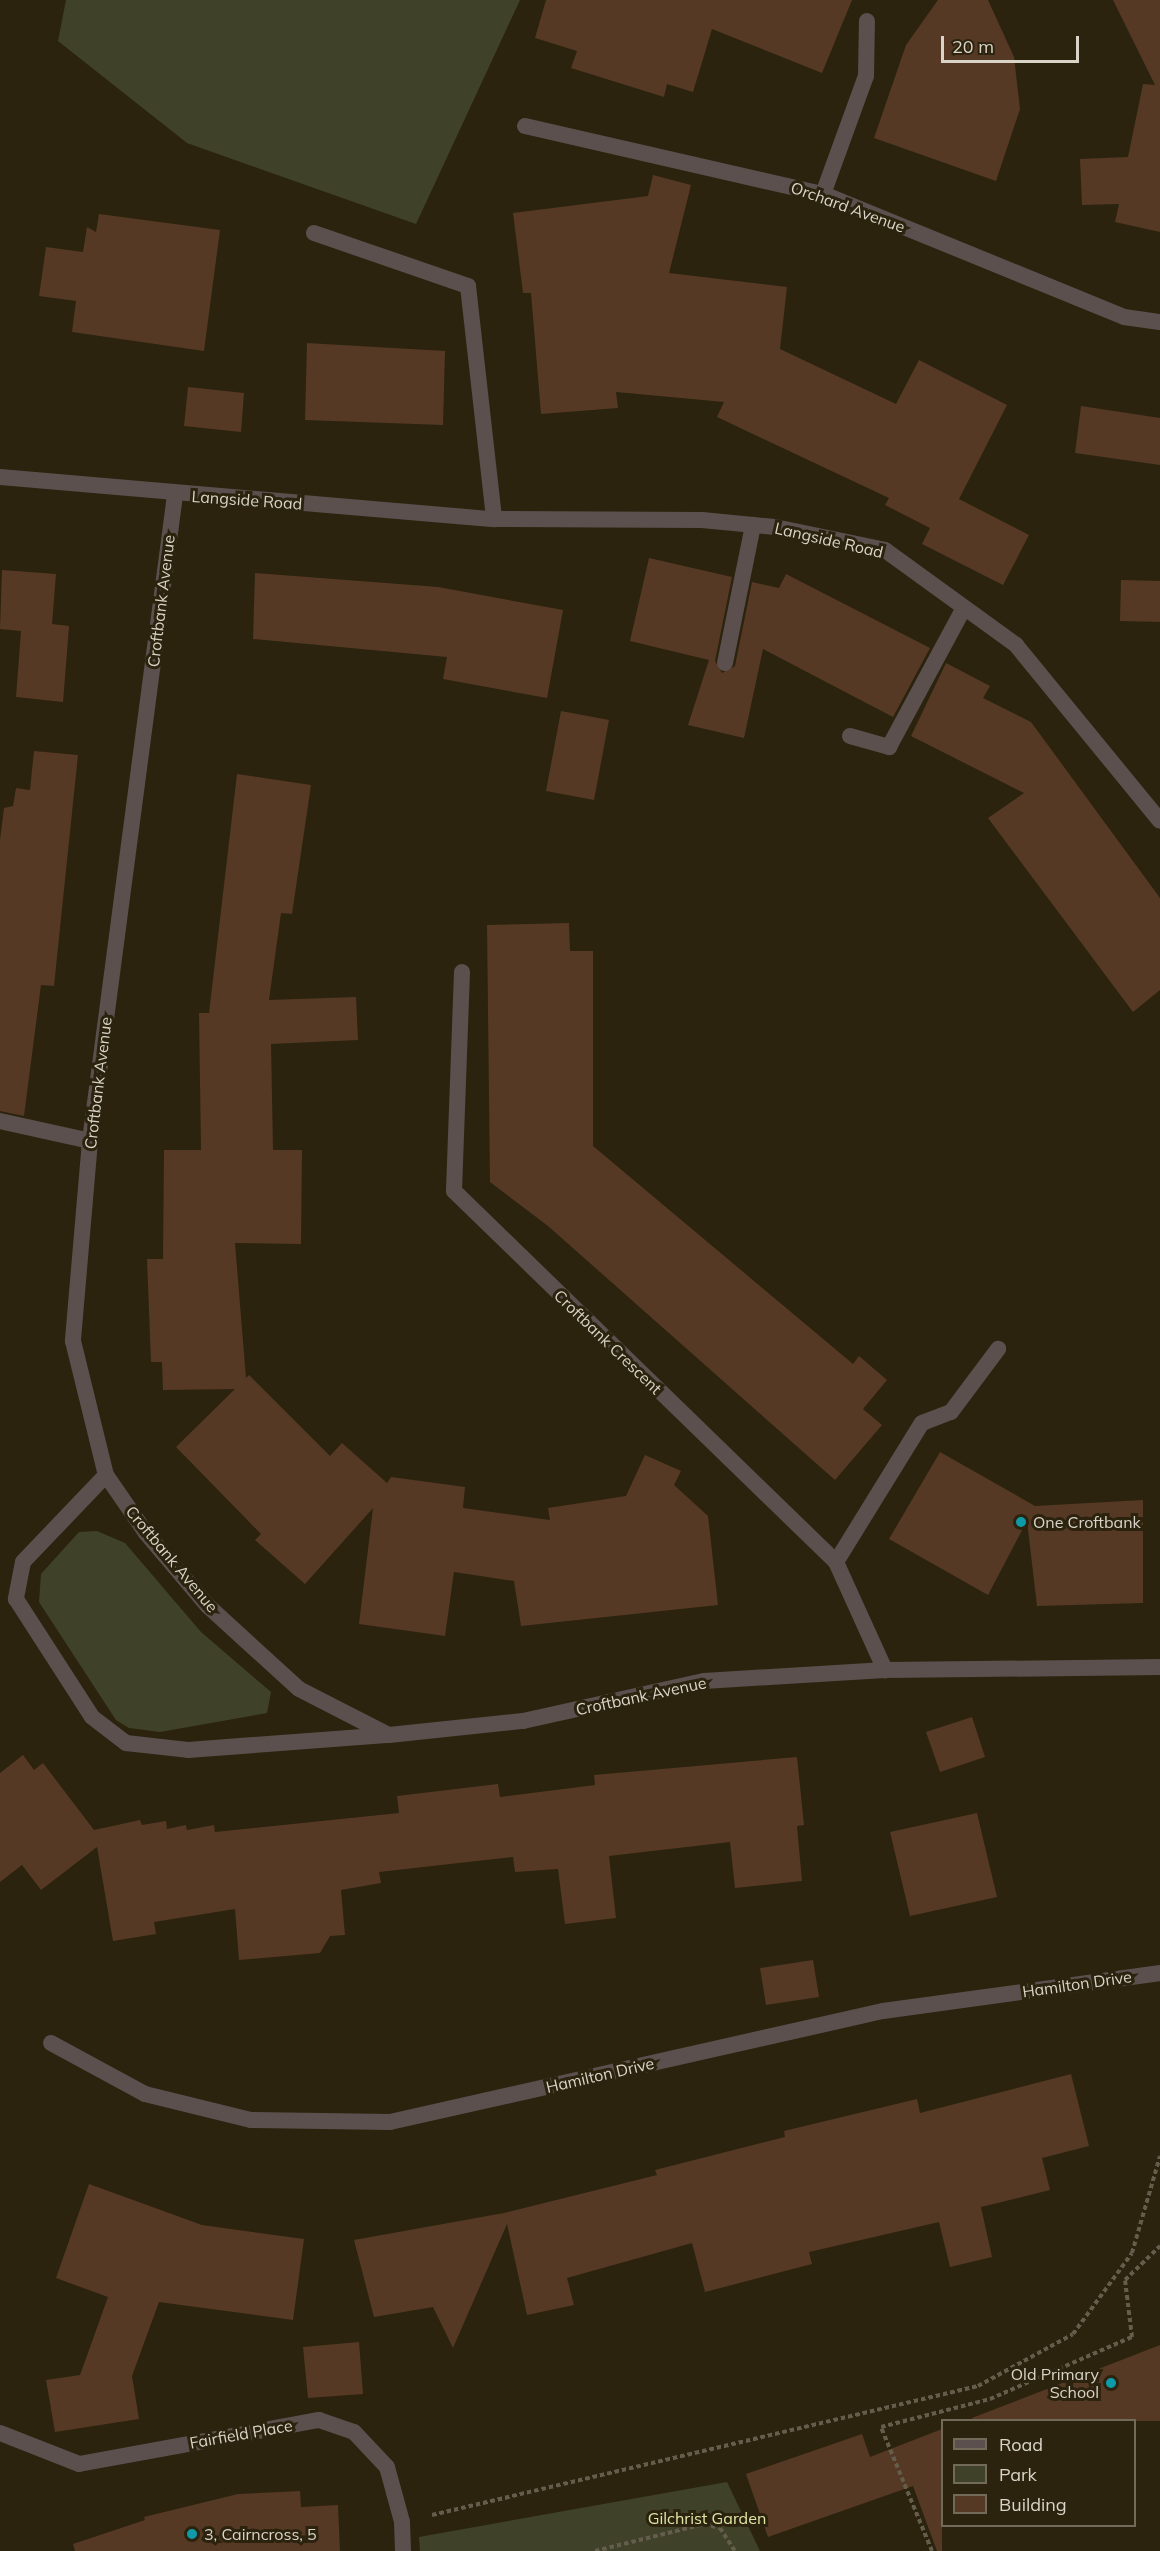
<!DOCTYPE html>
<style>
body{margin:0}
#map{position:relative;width:1160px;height:2551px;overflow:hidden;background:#2b230e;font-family:Mulish,sans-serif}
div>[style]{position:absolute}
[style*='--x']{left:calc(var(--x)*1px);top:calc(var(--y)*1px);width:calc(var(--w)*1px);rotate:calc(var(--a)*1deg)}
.green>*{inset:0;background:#3f4229}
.building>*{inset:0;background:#553924}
.path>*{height:4px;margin-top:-2px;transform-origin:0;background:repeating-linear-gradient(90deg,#645d4b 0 4.5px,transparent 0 7.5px)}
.service>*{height:16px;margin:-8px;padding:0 8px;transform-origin:8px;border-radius:8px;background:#5c504e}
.minor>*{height:16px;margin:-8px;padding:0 8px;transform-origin:8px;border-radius:8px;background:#5c504e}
.dots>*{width:16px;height:16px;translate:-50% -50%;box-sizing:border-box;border:3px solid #2b230e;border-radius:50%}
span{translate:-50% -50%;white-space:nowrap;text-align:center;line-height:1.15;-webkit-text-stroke:6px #2b230e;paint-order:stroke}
.street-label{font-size:16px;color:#d9d4c7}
.poi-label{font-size:16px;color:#d9d4c7}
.left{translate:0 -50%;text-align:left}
.right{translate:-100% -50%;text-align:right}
.park-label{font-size:16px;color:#dee6a7}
.legend{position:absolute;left:941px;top:2419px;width:195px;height:108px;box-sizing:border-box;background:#2b230e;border:2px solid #716a58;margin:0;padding:8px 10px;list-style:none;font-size:18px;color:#d9d4c7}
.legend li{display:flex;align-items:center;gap:12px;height:30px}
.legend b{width:30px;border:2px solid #716a58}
.scale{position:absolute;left:941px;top:36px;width:138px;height:27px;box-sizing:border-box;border:3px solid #d9d4c7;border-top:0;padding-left:8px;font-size:18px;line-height:21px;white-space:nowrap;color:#d9d4c7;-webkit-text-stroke:4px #2b230e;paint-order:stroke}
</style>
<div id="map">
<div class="green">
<div style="clip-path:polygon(66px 0,520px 0,416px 224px,187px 143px,58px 41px)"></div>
<div style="clip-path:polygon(97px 1531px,125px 1543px,201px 1632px,271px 1692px,267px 1713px,160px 1732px,129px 1728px,116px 1720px,39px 1602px,41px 1574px,79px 1532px)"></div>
<div style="clip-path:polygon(727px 2482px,760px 2551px,420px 2551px,419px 2537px)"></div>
</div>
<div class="building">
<div style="clip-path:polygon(546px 0,852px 0,822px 73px,712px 29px,693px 92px,667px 84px,664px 97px,571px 68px,577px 51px,535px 38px)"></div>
<div style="clip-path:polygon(938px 0,988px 0,1014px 57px,1020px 109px,996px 181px,874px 138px,906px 45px)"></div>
<div style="clip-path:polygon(1113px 0,1160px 0,1160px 232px,1115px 222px,1119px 204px,1082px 205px,1080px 159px,1128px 157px,1143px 84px,1155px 85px)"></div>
<div style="clip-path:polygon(653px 175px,691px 185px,669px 273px,787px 287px,780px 349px,896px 404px,919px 360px,1007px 405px,959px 499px,1029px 535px,1003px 585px,922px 544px,930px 528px,885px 505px,889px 498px,717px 417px,724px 402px,616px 392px,618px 408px,541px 414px,531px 293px,523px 293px,513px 213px,648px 196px)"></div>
<div style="clip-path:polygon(99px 214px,220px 230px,204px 351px,72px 332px,76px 301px,39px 296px,46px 247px,83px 252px,87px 227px,96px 232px)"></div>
<div style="clip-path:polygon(307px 343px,445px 351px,443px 425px,305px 420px)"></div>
<div style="clip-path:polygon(188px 387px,244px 393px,241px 432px,184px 426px)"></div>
<div style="clip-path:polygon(1081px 406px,1160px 418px,1160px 465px,1075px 453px)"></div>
<div style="clip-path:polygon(649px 558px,732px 577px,715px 661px,722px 673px,735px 666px,752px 582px,779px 588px,786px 574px,930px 648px,893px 717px,763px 649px,744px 738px,688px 725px,709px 660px,630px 641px)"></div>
<div style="clip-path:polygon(2px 570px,56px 574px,52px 624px,69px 626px,63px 702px,16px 697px,21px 631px,0 629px)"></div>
<div style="clip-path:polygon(255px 573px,438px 587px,563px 610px,547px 698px,443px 679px,447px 657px,253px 639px)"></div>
<div style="clip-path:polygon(1121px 580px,1160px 581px,1160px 622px,1120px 621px)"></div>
<div style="clip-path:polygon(946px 663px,990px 686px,983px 698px,1031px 722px,1160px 898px,1160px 990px,1133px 1012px,988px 818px,1024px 793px,911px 736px)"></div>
<div style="clip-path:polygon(561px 711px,609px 720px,594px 800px,546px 791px)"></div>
<div style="clip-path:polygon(34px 751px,78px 755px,54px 986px,41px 985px,24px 1116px,0 1111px,0 840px,4px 808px,13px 806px,16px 788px,30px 790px)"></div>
<div style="clip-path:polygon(237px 774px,311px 785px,292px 914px,281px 913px,269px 1000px,356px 997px,358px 1040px,271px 1044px,273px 1150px,302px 1150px,301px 1244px,235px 1243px,246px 1378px,249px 1375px,330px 1456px,342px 1443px,387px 1483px,391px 1477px,465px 1487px,463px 1508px,550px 1520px,548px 1508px,626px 1496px,645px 1455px,681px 1471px,674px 1485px,708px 1516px,718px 1605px,521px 1626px,514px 1581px,454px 1572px,445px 1636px,359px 1624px,373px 1508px,305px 1584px,255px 1540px,261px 1534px,176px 1447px,235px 1389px,163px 1390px,162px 1362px,151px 1362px,147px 1259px,163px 1259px,164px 1150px,201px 1150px,199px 1013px,209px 1013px)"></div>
<div style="clip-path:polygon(569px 923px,570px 951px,593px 951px,593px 1146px,853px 1364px,859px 1356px,887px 1380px,863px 1409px,882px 1425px,835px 1480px,548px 1226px,490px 1182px,487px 925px)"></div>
<div style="clip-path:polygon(940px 1452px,1035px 1506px,1143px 1500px,1143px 1603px,1037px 1606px,1027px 1521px,988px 1595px,889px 1539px)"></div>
<div style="clip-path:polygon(972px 1717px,985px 1757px,940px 1772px,926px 1732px)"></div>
<div style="clip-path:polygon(23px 1755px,34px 1770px,43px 1763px,94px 1830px,140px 1820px,142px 1825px,166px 1821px,167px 1829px,186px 1825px,187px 1830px,214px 1825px,215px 1832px,399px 1813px,397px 1796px,498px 1784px,500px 1797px,595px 1785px,594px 1775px,797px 1757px,804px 1825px,797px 1826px,802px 1881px,735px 1888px,730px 1842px,609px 1856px,616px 1918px,565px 1924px,558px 1869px,515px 1872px,513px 1857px,379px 1872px,381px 1883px,341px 1890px,345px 1935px,330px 1936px,320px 1953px,239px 1960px,235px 1909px,154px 1922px,156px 1934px,113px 1941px,97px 1847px,41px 1890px,22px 1865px,0 1882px,0 1773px)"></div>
<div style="clip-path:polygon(977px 1813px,997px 1897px,910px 1916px,890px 1832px)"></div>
<div style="clip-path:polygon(813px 1960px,819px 1997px,766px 2005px,760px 1968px)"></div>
<div style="clip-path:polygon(1071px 2074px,1089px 2146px,1042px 2158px,1050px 2190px,981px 2207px,992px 2257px,950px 2267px,939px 2222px,809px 2252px,812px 2264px,705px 2292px,692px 2243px,567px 2278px,574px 2305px,527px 2315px,507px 2224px,453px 2348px,433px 2307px,374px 2317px,354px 2240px,504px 2213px,657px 2175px,655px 2170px,785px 2137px,784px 2131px,917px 2099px,920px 2113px)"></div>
<div style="clip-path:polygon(89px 2184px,202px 2225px,304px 2239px,293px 2320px,159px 2302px,132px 2376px,139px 2419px,55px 2432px,46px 2380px,80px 2375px,108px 2297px,56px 2278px)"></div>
<div style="clip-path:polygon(359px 2342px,363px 2394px,308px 2398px,303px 2347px)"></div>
<div style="clip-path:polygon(1160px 2345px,1160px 2421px,973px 2421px,972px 2418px)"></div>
<div style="clip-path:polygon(942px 2429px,942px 2551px,937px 2551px,913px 2486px,768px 2537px,746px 2474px,862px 2434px,870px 2457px)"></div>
<div style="clip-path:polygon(300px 2491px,301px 2507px,338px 2505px,340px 2551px,75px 2551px,73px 2544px,145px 2520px,144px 2517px,238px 2494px)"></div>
</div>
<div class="path">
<div style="--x:432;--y:2515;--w:561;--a:-13.29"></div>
<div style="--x:978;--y:2386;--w:108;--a:-28.7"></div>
<div style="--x:1073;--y:2334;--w:100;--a:-53.9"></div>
<div style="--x:1132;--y:2253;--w:101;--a:-73.9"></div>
<div style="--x:595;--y:2551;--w:112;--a:-13.9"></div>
<div style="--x:704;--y:2524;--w:16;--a:14"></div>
<div style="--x:720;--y:2528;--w:27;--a:57"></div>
<div style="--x:932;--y:2551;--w:134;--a:-112.4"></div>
<div style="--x:881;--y:2427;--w:113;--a:-14.4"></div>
<div style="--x:990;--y:2399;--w:155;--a:-23.6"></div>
<div style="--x:1132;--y:2337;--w:57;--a:-97"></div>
<div style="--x:1125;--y:2280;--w:49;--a:-44.2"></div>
</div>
<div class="service">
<div style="--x:725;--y:663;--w:141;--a:-78.5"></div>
<div style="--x:850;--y:736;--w:41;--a:15.8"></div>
<div style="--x:889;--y:747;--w:158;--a:-61.7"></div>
<div style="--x:836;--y:1562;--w:163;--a:-58.3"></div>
<div style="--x:922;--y:1423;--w:31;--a:-21"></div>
<div style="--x:951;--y:1412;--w:79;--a:-53.3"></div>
</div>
<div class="minor">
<div style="--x:525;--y:126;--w:306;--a:12.9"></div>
<div style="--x:823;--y:194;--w:325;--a:22.2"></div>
<div style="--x:1124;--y:317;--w:36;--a:8"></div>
<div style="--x:823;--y:194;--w:126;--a:-70"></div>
<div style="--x:866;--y:76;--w:55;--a:-89"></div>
<div style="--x:314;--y:233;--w:163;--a:19"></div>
<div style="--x:468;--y:286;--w:234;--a:83.6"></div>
<div style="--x:0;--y:477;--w:496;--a:4.9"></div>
<div style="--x:494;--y:519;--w:208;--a:0.3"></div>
<div style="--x:702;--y:520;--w:73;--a:5.5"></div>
<div style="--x:775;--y:527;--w:112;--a:11.8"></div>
<div style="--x:885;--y:550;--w:162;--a:35.9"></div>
<div style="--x:1016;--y:645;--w:227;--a:50.7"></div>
<div style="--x:175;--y:495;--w:652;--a:97.5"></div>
<div style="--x:90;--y:1141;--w:201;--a:94.9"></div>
<div style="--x:73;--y:1341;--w:138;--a:76.2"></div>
<div style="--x:106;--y:1475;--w:70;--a:55.4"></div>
<div style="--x:146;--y:1533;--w:96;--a:49.7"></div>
<div style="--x:208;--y:1606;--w:123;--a:42.4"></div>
<div style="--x:299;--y:1689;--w:101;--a:27.1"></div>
<div style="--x:389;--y:1735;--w:135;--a:-6"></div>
<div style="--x:523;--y:1721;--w:185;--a:-12.5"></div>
<div style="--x:704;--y:1681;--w:181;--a:-3.5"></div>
<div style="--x:885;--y:1670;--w:275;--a:-0.6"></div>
<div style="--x:462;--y:972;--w:219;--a:92.1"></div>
<div style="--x:454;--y:1191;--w:533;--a:44.16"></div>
<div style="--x:836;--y:1562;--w:119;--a:65.6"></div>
<div style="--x:0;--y:1121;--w:92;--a:12.5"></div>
<div style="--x:106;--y:1475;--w:120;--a:133.7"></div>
<div style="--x:23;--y:1562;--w:38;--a:101"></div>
<div style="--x:16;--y:1599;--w:140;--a:57.2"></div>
<div style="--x:92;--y:1717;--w:43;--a:37.4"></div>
<div style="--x:126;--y:1743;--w:62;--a:6.4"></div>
<div style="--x:188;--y:1750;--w:202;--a:-4.3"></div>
<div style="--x:51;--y:2043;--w:107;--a:28.5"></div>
<div style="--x:145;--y:2094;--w:109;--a:13.8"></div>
<div style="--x:251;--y:2120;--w:139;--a:0.8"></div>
<div style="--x:390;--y:2122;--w:505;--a:-12.69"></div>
<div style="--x:883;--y:2011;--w:280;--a:-7.8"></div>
<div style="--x:0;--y:2433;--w:85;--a:21.4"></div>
<div style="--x:79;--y:2464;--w:244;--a:-10.4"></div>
<div style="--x:319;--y:2420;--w:37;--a:19"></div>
<div style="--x:354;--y:2432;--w:48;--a:46.7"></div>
<div style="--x:387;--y:2467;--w:57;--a:74.7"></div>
<div style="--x:402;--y:2522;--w:29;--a:88"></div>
</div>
<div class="dots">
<div style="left:1021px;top:1522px;background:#0f9aa8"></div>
<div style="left:1111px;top:2383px;background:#0f9aa8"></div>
<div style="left:192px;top:2534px;background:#0f9aa8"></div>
</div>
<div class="street-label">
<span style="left:848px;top:207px;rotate:20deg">Orchard Avenue</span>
<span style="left:247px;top:500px;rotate:4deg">Langside Road</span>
<span style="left:829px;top:540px;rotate:13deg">Langside Road</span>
<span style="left:161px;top:601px;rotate:-83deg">Croftbank Avenue</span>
<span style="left:98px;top:1083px;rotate:-83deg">Croftbank Avenue</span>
<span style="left:608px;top:1342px;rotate:44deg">Croftbank Crescent</span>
<span style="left:172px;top:1559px;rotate:50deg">Croftbank Avenue</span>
<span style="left:641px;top:1696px;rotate:-12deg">Croftbank Avenue</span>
<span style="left:1077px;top:1984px;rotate:-8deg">Hamilton Drive</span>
<span style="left:600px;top:2075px;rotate:-13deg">Hamilton Drive</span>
<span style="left:241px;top:2434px;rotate:-10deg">Fairfield Place</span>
</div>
<div class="poi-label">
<span class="left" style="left:1033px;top:1522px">One Croftbank</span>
<span class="right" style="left:1099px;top:2383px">Old Primary<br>School</span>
<span class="left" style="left:204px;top:2534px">3, Cairncross, 5</span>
</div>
<div class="park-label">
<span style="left:707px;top:2518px">Gilchrist Garden</span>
</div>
<ul class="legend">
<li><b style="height:8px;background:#5c504e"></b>Road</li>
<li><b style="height:16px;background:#3f4229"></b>Park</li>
<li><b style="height:16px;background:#553924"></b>Building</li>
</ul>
<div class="scale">20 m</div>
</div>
